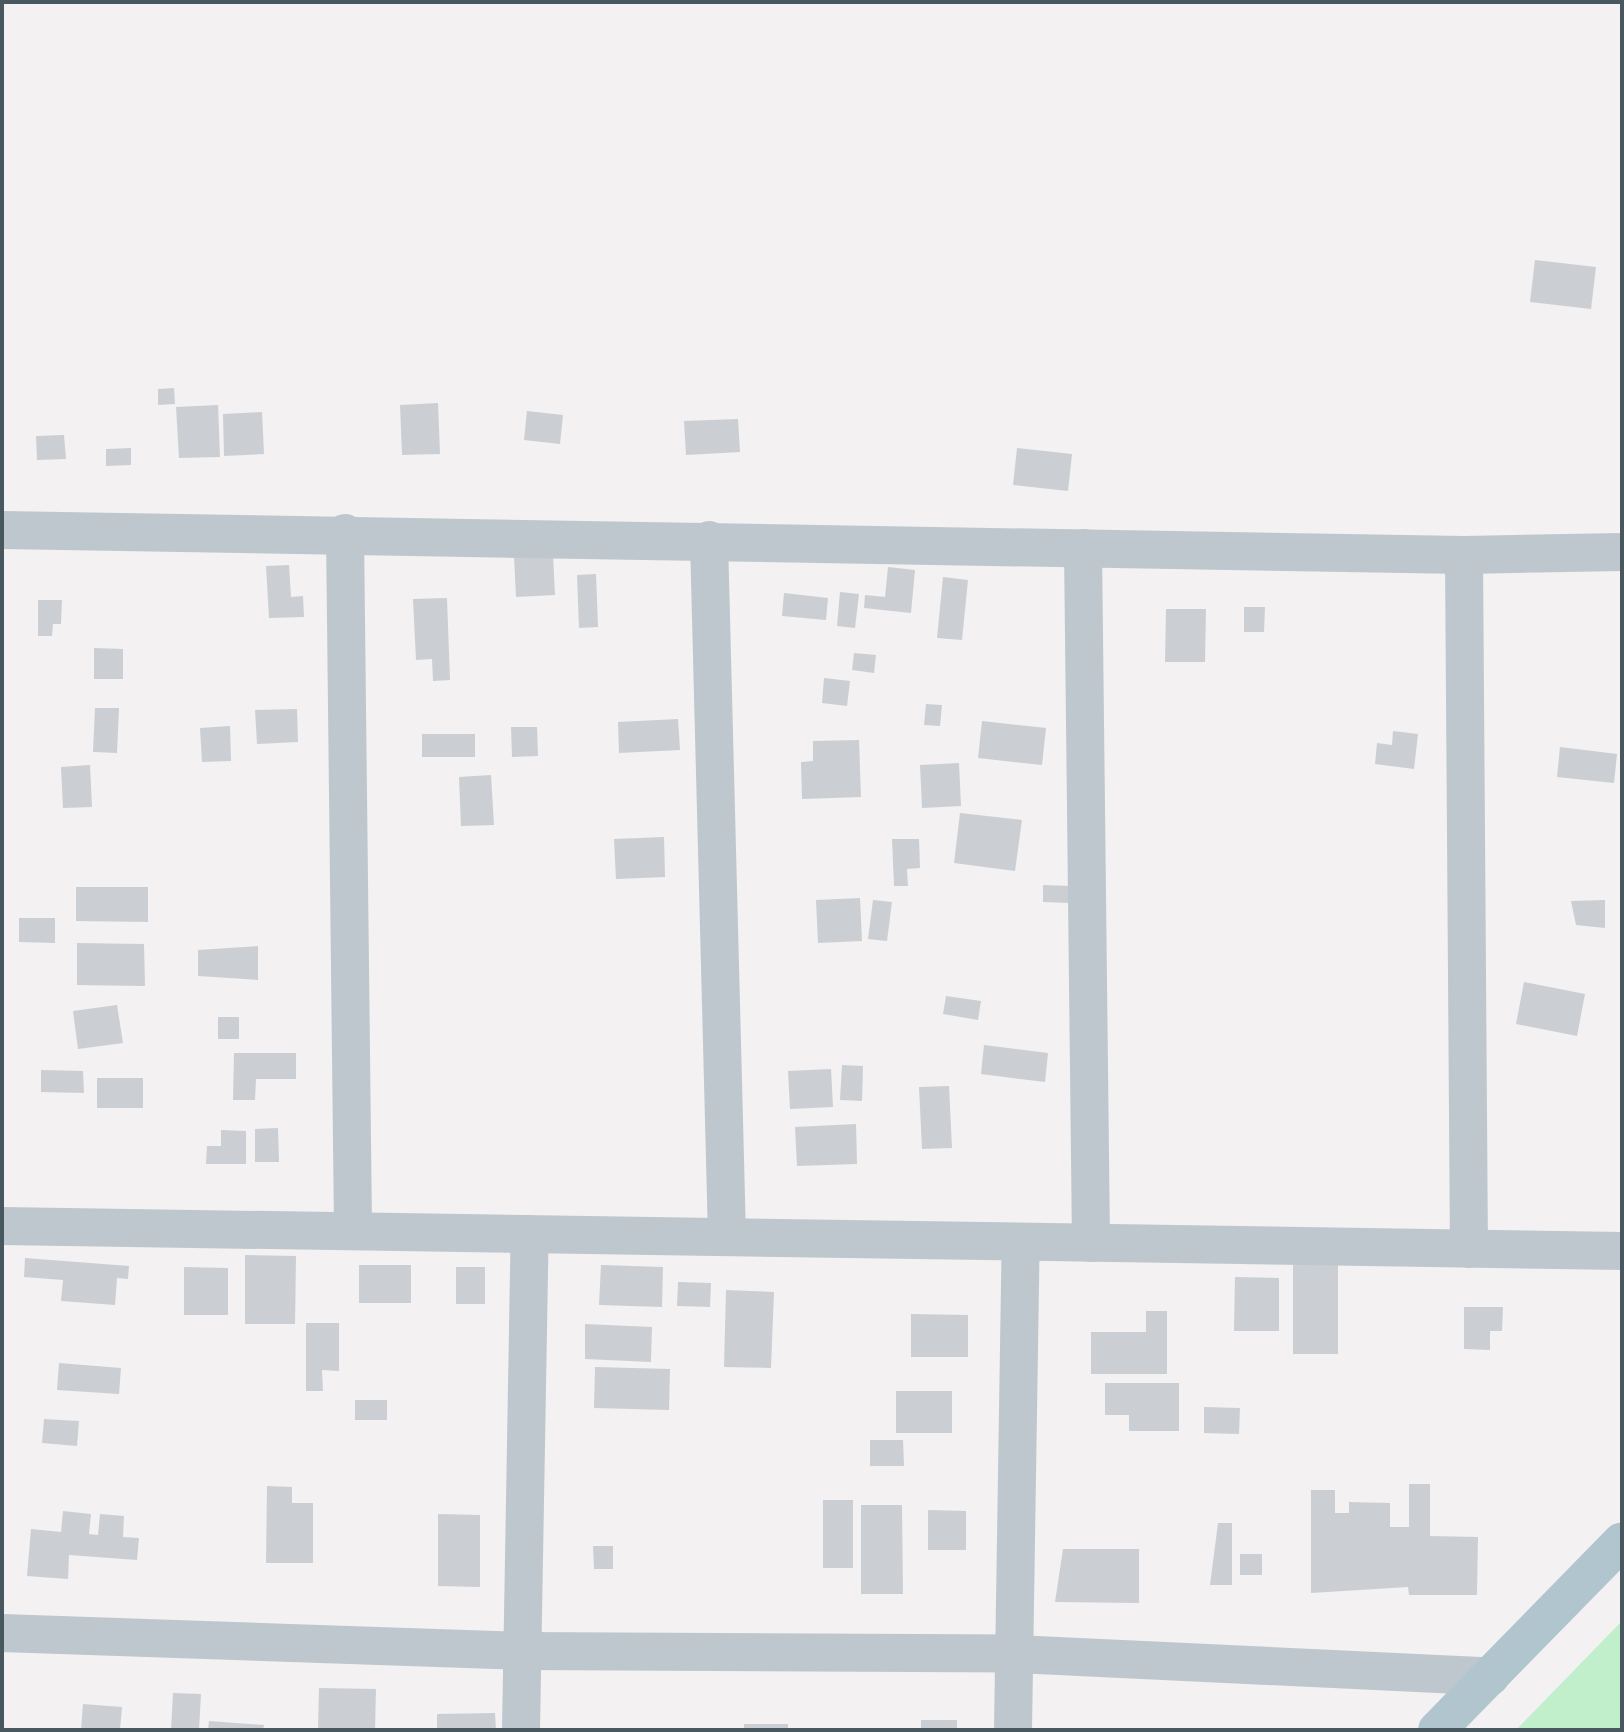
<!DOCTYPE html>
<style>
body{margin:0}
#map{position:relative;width:1624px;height:1732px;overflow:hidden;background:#f3f1f1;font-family:"Titillium Web",sans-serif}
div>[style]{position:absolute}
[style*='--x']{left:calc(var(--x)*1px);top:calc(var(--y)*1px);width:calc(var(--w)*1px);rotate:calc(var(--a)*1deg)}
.green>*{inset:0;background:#c1efcb}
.building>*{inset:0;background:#cbcfd3}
.street>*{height:38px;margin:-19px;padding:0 19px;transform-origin:19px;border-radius:19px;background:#bdc7cd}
.primary>*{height:38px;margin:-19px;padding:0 19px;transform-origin:19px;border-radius:19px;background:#b1c5ce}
span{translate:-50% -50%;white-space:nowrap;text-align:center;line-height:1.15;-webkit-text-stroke:6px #fff;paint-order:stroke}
.frame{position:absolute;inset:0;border:4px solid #49575e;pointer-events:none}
</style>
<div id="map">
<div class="green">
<div style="clip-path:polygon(1622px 1621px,1622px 1730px,1516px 1730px)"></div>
</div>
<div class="building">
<div style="clip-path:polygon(1535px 260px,1596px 267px,1591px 309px,1530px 302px)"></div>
<div style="clip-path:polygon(174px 388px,175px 404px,158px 405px,158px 389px)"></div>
<div style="clip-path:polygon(438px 403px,440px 454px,402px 455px,400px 405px)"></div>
<div style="clip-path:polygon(218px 405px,220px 457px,179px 458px,176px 407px)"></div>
<div style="clip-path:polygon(527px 411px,563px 415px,560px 444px,524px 440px)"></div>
<div style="clip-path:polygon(262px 412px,264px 454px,224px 456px,223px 414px)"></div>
<div style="clip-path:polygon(738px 419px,740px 452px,686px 455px,684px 421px)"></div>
<div style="clip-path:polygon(64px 435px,66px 459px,37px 460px,36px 436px)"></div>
<div style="clip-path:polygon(131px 448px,131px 465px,106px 466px,106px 449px)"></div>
<div style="clip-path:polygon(1017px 448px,1072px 454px,1068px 491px,1013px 485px)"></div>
<div style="clip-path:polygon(553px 555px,555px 595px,516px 597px,514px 556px)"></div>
<div style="clip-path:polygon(289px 565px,291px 597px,303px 596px,304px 617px,269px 618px,266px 566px)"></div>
<div style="clip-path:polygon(888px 567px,915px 570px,911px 613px,864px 608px,865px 595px,885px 597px)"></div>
<div style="clip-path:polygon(596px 574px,598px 627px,579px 628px,577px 575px)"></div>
<div style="clip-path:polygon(943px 577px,968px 580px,962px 640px,937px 638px)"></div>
<div style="clip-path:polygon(840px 592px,859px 594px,855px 628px,837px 626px)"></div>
<div style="clip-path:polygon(784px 593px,828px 598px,826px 620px,782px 616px)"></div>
<div style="clip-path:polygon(447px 598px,450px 680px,433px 681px,432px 659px,416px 660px,413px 599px)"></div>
<div style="clip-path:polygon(38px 600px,62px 600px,61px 624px,53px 624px,52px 636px,38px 636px)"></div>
<div style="clip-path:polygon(1244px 607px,1265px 607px,1264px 632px,1244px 632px)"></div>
<div style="clip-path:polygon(1166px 609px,1206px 609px,1205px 662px,1165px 662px)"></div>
<div style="clip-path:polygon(94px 648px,123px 649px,123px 679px,94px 679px)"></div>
<div style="clip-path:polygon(854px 653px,876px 655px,874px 673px,852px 670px)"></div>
<div style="clip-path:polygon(824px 678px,850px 681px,847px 706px,822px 703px)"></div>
<div style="clip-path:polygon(926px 704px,942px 705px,940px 726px,924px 725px)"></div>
<div style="clip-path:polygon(95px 708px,119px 708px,117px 753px,93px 752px)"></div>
<div style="clip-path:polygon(297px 709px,298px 742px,257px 744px,255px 710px)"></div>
<div style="clip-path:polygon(678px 719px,680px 750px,619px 753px,618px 722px)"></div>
<div style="clip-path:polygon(982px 721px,1046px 728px,1042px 765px,978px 758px)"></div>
<div style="clip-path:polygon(230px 726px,231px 761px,202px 762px,200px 728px)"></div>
<div style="clip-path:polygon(511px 727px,537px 727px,538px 756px,512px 757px)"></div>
<div style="clip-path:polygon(1393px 731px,1418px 734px,1414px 769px,1375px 764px,1377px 743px,1392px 745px)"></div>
<div style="clip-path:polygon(422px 734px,475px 734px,475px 757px,422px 757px)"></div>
<div style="clip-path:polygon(859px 740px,861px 797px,802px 799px,801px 762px,813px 761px,813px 741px)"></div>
<div style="clip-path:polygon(1560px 747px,1617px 754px,1614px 783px,1557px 777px)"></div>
<div style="clip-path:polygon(959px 763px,961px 806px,922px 808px,920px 765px)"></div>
<div style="clip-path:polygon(90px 765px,92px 807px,63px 808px,61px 767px)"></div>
<div style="clip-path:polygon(491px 775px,494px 825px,461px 826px,459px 777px)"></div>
<div style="clip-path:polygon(960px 813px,1022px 820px,1015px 871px,954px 863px)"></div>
<div style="clip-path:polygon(664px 837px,665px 877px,616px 879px,614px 839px)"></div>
<div style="clip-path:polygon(892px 839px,919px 839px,920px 868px,907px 869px,908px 886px,894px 886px)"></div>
<div style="clip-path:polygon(1043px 885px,1071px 886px,1071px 903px,1043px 902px)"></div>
<div style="clip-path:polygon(76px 887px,148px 887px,148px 922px,76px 921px)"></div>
<div style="clip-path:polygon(860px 898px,862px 941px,818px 943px,816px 900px)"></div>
<div style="clip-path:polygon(873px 900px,892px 902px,887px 941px,868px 939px)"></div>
<div style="clip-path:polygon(1605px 900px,1605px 928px,1576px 925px,1571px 901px)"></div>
<div style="clip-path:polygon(19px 918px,55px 918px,55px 943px,19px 942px)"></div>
<div style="clip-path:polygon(77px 943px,144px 944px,145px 986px,77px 985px)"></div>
<div style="clip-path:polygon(258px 946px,258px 980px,198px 976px,198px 950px)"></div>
<div style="clip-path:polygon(1524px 982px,1585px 994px,1577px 1036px,1516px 1024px)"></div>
<div style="clip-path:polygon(946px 996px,981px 1001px,978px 1020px,943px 1014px)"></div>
<div style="clip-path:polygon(117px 1005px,123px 1043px,78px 1049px,73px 1011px)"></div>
<div style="clip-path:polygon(218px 1017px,239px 1017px,239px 1039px,218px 1039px)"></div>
<div style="clip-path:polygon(984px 1045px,1048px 1053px,1045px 1082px,981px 1074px)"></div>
<div style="clip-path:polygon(234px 1053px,296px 1053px,296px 1079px,256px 1079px,255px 1100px,233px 1100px)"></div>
<div style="clip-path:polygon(842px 1065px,863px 1066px,862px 1101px,840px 1100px)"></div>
<div style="clip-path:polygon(831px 1069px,833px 1107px,790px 1109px,788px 1071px)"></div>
<div style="clip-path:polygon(41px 1070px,83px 1071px,84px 1093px,41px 1092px)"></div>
<div style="clip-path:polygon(97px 1078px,143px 1078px,143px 1108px,97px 1108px)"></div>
<div style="clip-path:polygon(949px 1086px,952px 1148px,922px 1149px,919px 1087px)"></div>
<div style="clip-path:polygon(856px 1124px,857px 1164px,797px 1166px,795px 1127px)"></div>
<div style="clip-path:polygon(278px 1128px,279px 1162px,255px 1162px,255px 1129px)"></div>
<div style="clip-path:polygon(221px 1130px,246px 1131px,246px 1164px,206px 1164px,207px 1146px,221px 1146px)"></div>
<div style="clip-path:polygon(245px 1255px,296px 1256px,295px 1324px,245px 1324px)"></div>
<div style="clip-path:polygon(25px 1258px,129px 1266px,128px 1279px,117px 1278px,115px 1305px,61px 1301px,63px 1280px,24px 1277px)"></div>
<div style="clip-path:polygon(359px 1265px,411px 1265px,411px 1303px,359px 1303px)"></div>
<div style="clip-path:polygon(601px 1265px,663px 1267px,662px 1307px,599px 1305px)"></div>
<div style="clip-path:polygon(1293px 1265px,1338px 1265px,1338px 1354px,1293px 1354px)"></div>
<div style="clip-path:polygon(184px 1267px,228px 1268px,228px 1315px,184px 1315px)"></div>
<div style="clip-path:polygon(456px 1267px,485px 1267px,485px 1304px,456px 1304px)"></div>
<div style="clip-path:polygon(1235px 1277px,1279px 1278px,1279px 1331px,1234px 1331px)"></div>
<div style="clip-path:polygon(678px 1282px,711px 1283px,710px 1307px,677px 1306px)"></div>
<div style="clip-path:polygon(726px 1290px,774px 1292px,771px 1368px,724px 1367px)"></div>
<div style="clip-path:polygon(1464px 1307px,1503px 1307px,1502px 1331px,1490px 1331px,1490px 1350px,1464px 1349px)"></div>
<div style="clip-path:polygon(1146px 1311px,1167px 1311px,1167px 1374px,1091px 1374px,1091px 1332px,1146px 1332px)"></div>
<div style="clip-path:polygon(911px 1314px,968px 1315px,968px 1357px,911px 1357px)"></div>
<div style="clip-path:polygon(306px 1323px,339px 1323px,339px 1371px,322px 1370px,323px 1391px,306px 1391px)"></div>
<div style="clip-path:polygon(585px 1324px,652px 1327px,651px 1362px,585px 1359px)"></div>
<div style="clip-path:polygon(59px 1363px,121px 1368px,119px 1394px,57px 1390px)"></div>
<div style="clip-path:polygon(595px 1367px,670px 1369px,669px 1410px,594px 1408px)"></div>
<div style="clip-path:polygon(1105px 1383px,1179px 1383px,1179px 1431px,1129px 1431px,1129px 1415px,1105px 1415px)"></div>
<div style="clip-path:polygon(896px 1391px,952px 1391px,952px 1433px,896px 1433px)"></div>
<div style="clip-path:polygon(355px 1400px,387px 1400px,387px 1420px,355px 1420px)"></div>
<div style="clip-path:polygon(1204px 1407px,1240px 1408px,1239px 1434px,1204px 1433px)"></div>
<div style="clip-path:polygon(44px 1419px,79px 1421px,77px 1446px,42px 1443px)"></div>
<div style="clip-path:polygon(870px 1440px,903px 1440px,904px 1466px,870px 1466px)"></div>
<div style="clip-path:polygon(1409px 1484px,1430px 1484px,1430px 1536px,1478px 1537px,1477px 1595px,1409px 1595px,1408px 1587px,1311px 1593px,1311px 1490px,1335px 1490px,1335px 1513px,1349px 1513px,1349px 1502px,1390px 1503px,1390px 1527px,1409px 1527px)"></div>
<div style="clip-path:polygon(267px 1486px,292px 1487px,292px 1503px,313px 1503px,313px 1563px,266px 1563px)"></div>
<div style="clip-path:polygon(823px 1500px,853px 1500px,853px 1568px,823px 1568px)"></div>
<div style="clip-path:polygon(861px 1505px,902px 1505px,903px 1594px,861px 1594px)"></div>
<div style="clip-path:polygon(928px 1510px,966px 1511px,966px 1550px,928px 1550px)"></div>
<div style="clip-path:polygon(63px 1511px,91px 1514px,89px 1534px,98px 1535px,100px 1514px,124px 1516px,123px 1537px,139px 1538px,137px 1560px,69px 1555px,68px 1579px,27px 1576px,31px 1529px,61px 1532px)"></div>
<div style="clip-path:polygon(438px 1514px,480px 1515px,480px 1587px,438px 1586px)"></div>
<div style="clip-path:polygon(1218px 1523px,1232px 1523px,1232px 1585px,1210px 1585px)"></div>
<div style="clip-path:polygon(593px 1546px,613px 1546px,613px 1569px,594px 1569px)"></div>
<div style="clip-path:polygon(1063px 1549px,1139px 1549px,1139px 1603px,1055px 1602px)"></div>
<div style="clip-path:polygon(1240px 1554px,1262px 1554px,1262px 1575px,1240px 1575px)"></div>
<div style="clip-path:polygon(319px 1688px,376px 1689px,375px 1730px,318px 1730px)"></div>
<div style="clip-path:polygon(173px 1693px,201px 1694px,199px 1730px,171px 1730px)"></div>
<div style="clip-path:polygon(83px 1704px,122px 1707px,120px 1730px,81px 1730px)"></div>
<div style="clip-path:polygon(495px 1713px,496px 1730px,437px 1730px,437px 1714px)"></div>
<div style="clip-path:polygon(921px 1720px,957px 1720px,957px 1730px,921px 1730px)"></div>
<div style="clip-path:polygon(209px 1721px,264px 1725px,263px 1730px,208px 1730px)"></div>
<div style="clip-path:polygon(744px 1724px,788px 1724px,788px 1730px,744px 1730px)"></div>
</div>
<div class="street">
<div style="--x:2;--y:530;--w:1462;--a:0.98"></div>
<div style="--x:1464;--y:555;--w:158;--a:-1.1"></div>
<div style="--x:345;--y:533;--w:698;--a:89.34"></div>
<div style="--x:709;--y:540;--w:697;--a:88.52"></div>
<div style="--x:1083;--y:548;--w:695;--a:89.34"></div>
<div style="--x:1464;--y:555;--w:694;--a:89.59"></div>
<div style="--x:2;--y:1226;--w:1620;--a:0.88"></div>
<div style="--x:2;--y:1633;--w:520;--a:1.98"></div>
<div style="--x:522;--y:1651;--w:493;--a:0.3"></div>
<div style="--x:1015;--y:1654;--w:476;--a:2.7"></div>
<div style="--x:521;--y:1730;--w:496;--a:-89"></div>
<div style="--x:1013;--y:1730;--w:488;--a:-89.1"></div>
</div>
<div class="primary">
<div style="--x:1437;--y:1730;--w:264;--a:-45.6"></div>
</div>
<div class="frame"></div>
</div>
